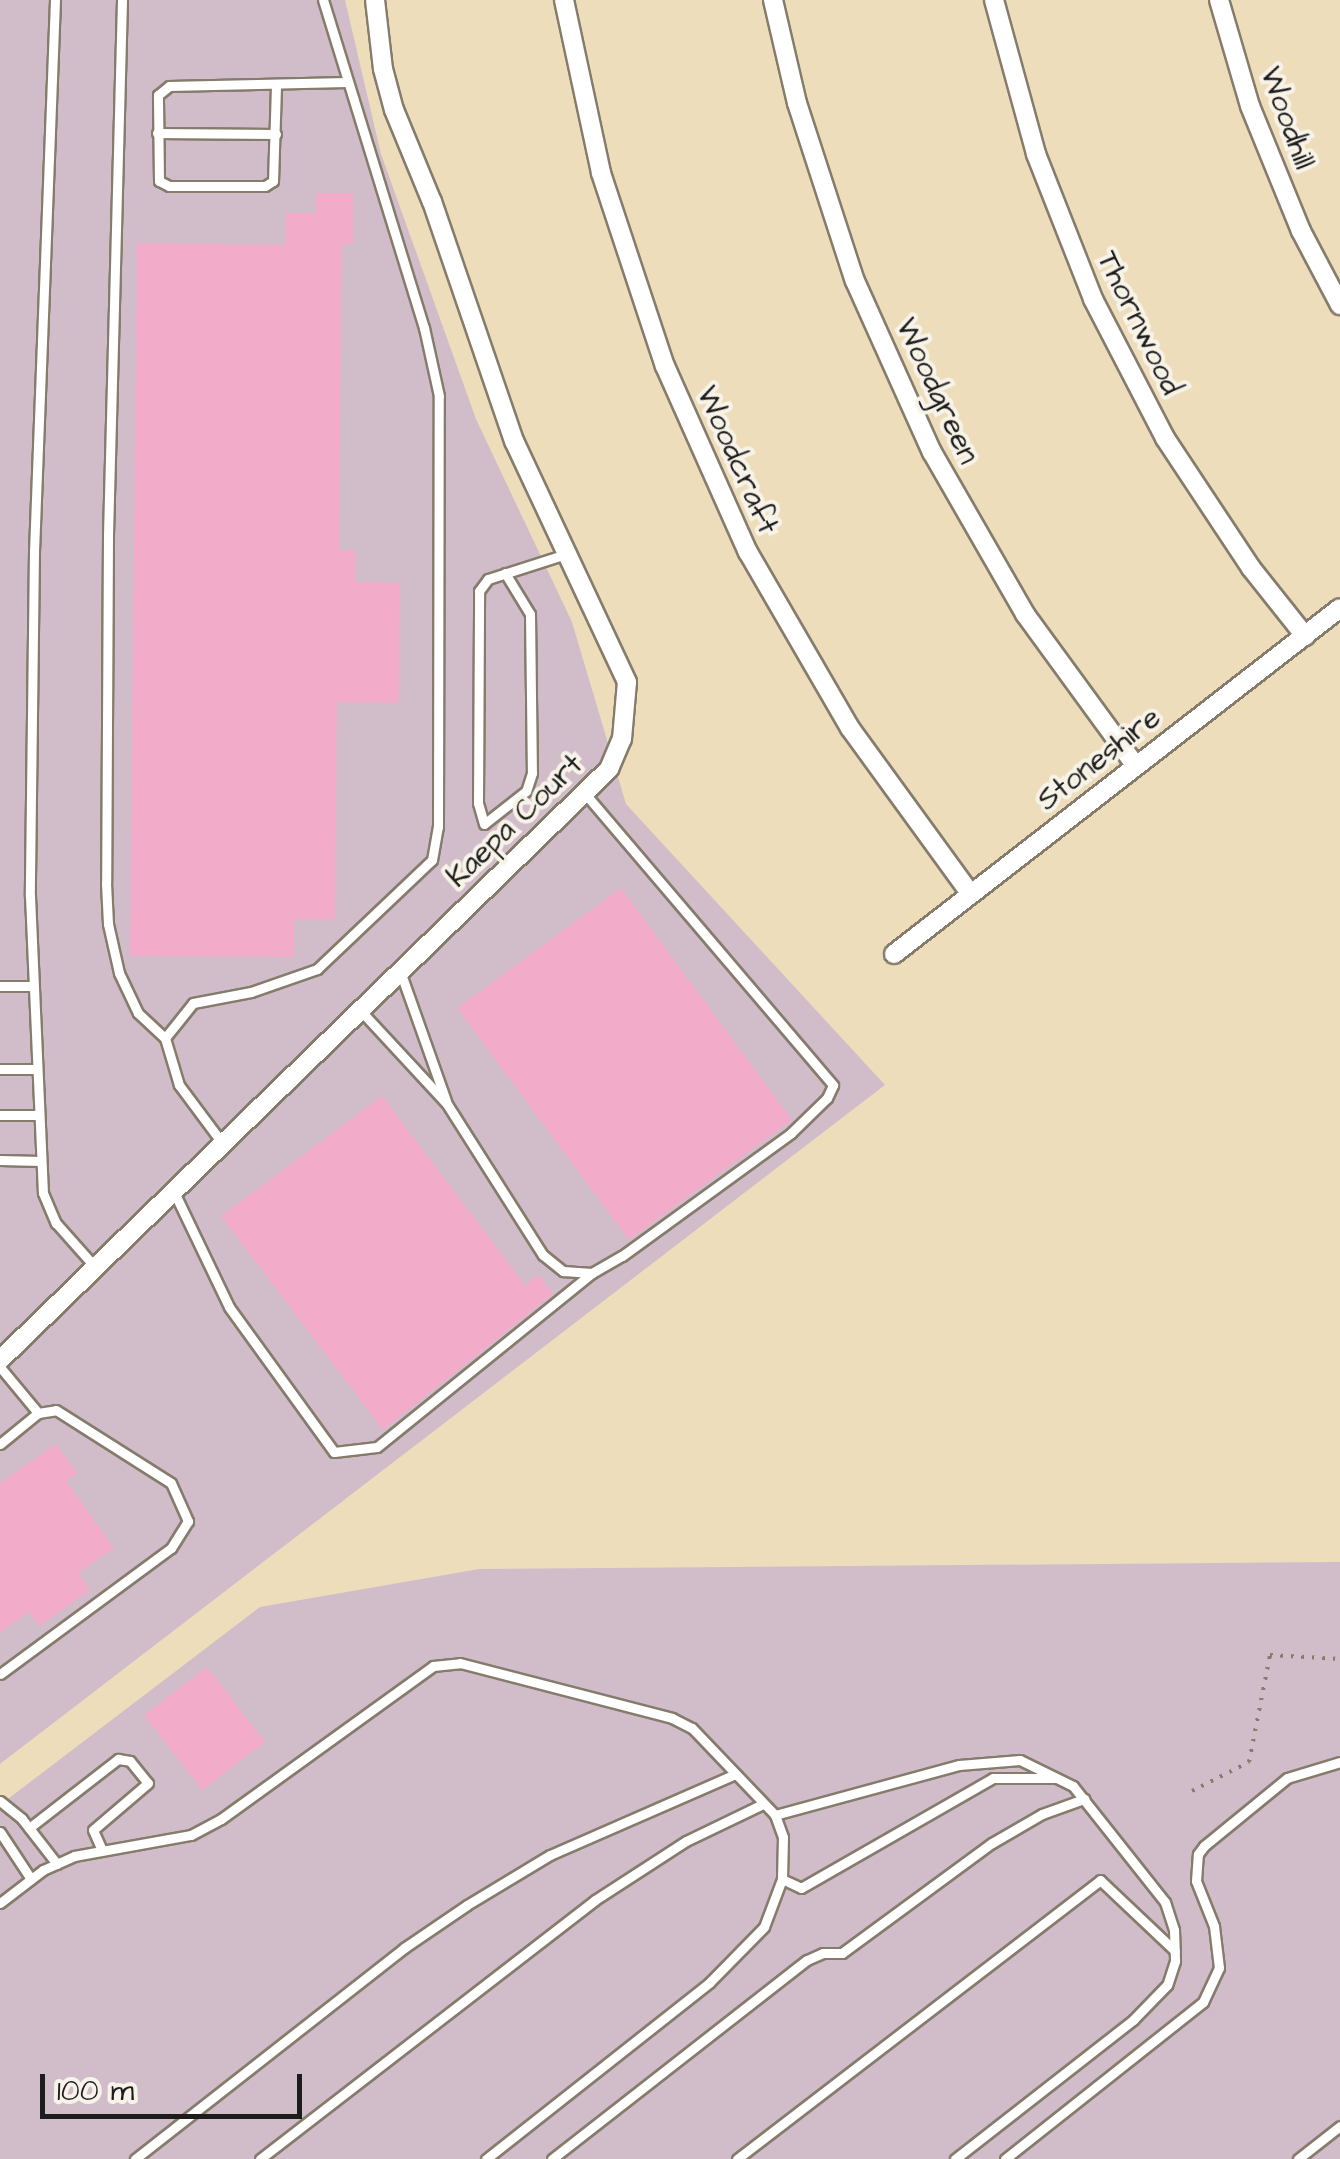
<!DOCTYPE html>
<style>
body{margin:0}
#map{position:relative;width:1340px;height:2159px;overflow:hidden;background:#edb;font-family:"Architects Daughter",sans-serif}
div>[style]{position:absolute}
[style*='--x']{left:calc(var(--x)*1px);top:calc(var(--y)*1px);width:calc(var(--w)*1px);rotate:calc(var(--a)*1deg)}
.industrial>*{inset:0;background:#d1bdca}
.building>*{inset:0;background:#f2acca}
.path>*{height:4px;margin-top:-2px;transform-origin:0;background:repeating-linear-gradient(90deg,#857c6c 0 2.5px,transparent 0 10.5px)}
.roads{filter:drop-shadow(2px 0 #857c6c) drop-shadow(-2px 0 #857c6c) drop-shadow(0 2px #857c6c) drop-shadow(0 -2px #857c6c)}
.service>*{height:9px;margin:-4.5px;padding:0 4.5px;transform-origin:4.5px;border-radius:4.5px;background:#fff}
.minor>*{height:18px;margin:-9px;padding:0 9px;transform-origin:9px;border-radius:9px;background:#fff}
span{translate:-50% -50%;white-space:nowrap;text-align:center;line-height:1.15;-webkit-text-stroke:8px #f7f3e8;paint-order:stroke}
.street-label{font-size:30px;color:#1c1c1c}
.scale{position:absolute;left:40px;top:2074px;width:262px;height:45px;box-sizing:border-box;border:5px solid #1c1c1c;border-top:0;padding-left:12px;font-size:30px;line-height:35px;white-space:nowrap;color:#1c1c1c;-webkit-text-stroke:8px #f7f3e8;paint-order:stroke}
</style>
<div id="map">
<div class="industrial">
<div style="clip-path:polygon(0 0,345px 0,381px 154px,476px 419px,572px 622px,626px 804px,885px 1085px,0 1764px)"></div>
<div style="clip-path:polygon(1340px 1562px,1340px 2159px,0 2159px,0 1805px,260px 1607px,479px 1569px)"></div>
</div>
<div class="building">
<div style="clip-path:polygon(316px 193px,353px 193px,353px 244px,342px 244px,339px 550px,355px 550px,355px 582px,400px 583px,399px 703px,337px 702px,335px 920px,294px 919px,294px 957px,130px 956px,137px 243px,285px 245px,286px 213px,316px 213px)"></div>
<div style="clip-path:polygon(621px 888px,792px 1120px,629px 1240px,457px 1008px)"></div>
<div style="clip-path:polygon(382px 1096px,525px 1285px,539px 1275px,553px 1294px,383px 1430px,221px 1216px)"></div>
<div style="clip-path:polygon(56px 1444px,77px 1473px,66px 1481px,114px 1548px,78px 1573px,90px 1590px,39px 1626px,29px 1612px,0 1632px,0 1483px)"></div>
<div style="clip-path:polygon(207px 1667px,265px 1742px,202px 1790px,144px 1715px)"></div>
</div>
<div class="path">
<div style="--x:1192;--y:1791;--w:64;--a:-27"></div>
<div style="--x:1249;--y:1762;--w:109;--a:-78.9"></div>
<div style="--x:1270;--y:1655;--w:70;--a:3.3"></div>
</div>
<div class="roads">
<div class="service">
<div style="--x:55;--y:0;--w:551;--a:92.18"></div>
<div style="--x:34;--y:551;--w:345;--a:90.7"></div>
<div style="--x:30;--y:896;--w:297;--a:87.5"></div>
<div style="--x:43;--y:1193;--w:33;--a:67"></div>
<div style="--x:56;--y:1223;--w:59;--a:48.4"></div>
<div style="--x:122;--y:0;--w:536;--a:91.5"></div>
<div style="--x:108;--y:536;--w:347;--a:90.3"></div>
<div style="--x:106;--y:883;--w:41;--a:87.2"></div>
<div style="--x:108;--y:924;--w:50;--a:77.3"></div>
<div style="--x:119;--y:973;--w:44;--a:64.6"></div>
<div style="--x:138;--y:1013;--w:37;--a:43"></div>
<div style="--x:276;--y:86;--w:95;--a:91.8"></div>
<div style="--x:273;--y:181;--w:9;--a:148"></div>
<div style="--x:265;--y:186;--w:96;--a:180"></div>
<div style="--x:169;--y:186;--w:11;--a:-153"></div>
<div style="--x:159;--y:181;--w:86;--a:-90.7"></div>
<div style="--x:158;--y:95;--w:14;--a:-39"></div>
<div style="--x:169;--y:86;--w:178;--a:-1.3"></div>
<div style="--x:157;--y:133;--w:119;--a:0.5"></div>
<div style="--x:505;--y:573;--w:48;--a:58.6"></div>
<div style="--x:530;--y:614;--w:159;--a:89.3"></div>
<div style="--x:532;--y:773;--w:19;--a:108"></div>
<div style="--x:526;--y:791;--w:53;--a:141.8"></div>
<div style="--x:484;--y:824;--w:22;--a:-106"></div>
<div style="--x:478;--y:803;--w:212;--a:-89.7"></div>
<div style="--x:479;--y:591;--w:15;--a:-53"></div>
<div style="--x:488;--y:579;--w:82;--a:-17.8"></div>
<div style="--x:400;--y:971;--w:138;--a:70.5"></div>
<div style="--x:0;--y:986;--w:33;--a:0"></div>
<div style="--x:360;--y:1010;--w:128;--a:47.2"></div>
<div style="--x:447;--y:1104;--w:179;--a:57.6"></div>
<div style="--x:543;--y:1255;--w:26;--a:39"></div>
<div style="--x:563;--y:1271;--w:29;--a:4"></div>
<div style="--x:592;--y:1273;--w:34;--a:-30"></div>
<div style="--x:622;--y:1256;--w:209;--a:-36"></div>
<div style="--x:791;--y:1133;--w:50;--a:-44.2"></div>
<div style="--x:827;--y:1098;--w:14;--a:-65"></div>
<div style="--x:833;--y:1085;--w:382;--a:-130.4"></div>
<div style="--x:0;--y:1069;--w:35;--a:0"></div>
<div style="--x:0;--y:1115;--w:37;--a:0"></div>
<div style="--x:223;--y:1144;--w:74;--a:-126.7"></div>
<div style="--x:179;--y:1085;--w:49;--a:-106.6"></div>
<div style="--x:165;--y:1038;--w:45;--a:-51.3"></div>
<div style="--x:193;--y:1003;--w:59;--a:-10.7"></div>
<div style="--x:251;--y:992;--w:70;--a:-19.2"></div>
<div style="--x:317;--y:969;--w:158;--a:-43.5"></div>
<div style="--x:432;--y:860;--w:34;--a:-80"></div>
<div style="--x:438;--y:827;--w:431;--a:-89.9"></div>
<div style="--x:439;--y:396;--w:70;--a:-102.4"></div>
<div style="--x:424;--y:328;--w:343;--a:-107.1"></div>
<div style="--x:0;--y:1160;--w:40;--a:1.4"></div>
<div style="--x:174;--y:1192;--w:127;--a:64.4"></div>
<div style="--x:229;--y:1307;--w:179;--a:54.1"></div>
<div style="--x:334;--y:1452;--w:43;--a:-6.6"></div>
<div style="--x:377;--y:1447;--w:277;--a:-39"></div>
<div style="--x:0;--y:1367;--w:60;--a:50.4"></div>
<div style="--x:0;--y:1444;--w:49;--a:-39.2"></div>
<div style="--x:38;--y:1413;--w:18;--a:-9"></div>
<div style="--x:56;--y:1410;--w:136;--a:32.4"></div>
<div style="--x:171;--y:1483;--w:42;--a:65.9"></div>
<div style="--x:188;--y:1521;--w:32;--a:122"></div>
<div style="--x:171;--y:1548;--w:212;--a:143.6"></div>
<div style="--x:0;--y:1801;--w:28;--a:39"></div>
<div style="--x:22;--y:1819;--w:57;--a:52.1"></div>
<div style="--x:775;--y:1815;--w:191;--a:-15.2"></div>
<div style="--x:959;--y:1765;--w:61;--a:-4.7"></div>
<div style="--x:1020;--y:1760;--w:59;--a:26.1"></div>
<div style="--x:1073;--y:1786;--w:148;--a:51.6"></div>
<div style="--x:1165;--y:1902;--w:29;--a:72"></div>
<div style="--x:1174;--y:1930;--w:31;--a:88"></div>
<div style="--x:1175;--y:1961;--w:25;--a:108"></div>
<div style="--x:1167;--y:1985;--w:49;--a:134.2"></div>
<div style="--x:1133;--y:2020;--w:226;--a:142"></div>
<div style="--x:29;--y:1828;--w:113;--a:-37.8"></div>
<div style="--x:118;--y:1759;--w:12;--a:9"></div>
<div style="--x:130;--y:1761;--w:28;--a:51"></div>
<div style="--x:148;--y:1783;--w:72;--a:139.5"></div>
<div style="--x:93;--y:1830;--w:22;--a:66"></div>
<div style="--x:0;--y:1832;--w:56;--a:56.6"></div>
<div style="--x:782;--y:1879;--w:21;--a:25"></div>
<div style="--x:801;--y:1888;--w:221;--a:-29.8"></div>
<div style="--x:993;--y:1778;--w:61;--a:0"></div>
<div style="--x:0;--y:1903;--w:54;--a:-37.5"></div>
<div style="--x:43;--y:1870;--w:34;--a:-24"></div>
<div style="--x:74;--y:1856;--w:119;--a:-10.2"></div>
<div style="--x:191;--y:1835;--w:34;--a:-28"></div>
<div style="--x:221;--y:1819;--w:261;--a:-35.8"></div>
<div style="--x:433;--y:1666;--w:27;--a:-6"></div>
<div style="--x:460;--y:1663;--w:219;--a:14.5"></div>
<div style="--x:672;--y:1718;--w:22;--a:27"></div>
<div style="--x:692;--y:1728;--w:120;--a:46.3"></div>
<div style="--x:775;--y:1815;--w:23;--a:70"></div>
<div style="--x:783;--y:1837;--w:42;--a:91.4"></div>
<div style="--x:782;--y:1879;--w:51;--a:110.6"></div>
<div style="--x:764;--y:1927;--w:78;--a:134.5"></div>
<div style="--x:709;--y:1983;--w:284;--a:141.7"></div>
<div style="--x:135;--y:2159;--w:342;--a:-38.1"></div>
<div style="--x:404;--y:1948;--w:76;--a:-34.3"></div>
<div style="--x:467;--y:1905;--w:97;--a:-31.1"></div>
<div style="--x:550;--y:1855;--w:202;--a:-23.6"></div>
<div style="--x:260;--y:2159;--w:423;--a:-37.7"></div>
<div style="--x:595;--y:1900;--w:108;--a:-33"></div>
<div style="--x:686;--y:1841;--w:85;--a:-25.7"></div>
<div style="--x:552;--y:2159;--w:323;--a:-38"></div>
<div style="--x:807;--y:1960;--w:17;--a:-24"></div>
<div style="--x:823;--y:1953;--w:19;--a:0"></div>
<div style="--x:842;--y:1953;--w:186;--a:-36.3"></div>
<div style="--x:992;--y:1843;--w:58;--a:-30.1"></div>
<div style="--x:1042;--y:1814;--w:45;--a:-19.7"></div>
<div style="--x:737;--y:2159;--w:458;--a:-37.5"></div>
<div style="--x:1100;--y:1880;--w:103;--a:43.4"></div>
<div style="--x:1005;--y:2159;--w:253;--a:-38.4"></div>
<div style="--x:1203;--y:2002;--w:38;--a:-65"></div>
<div style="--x:1219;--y:1968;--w:42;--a:-96.8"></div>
<div style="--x:1214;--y:1926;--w:48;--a:-111.8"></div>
<div style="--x:1196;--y:1881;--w:27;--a:-86"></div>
<div style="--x:1198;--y:1854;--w:10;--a:-53"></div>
<div style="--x:1204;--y:1846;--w:107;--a:-39.3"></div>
<div style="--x:1287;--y:1778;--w:55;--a:-16.8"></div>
<div style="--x:1298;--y:2159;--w:53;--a:-38.2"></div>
</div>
<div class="minor">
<div style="--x:564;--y:0;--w:177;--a:77.9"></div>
<div style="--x:601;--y:173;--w:203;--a:71.7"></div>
<div style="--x:665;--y:366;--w:204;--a:66"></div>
<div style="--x:748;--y:552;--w:203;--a:59.9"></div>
<div style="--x:850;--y:728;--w:204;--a:54"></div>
<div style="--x:773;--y:0;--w:106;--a:76.9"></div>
<div style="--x:797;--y:103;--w:187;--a:72"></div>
<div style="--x:855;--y:281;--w:188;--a:65.8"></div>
<div style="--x:932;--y:452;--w:187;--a:60.1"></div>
<div style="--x:1025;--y:614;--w:188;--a:53.9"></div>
<div style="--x:994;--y:0;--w:160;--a:74.7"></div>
<div style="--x:1036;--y:154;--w:156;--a:68.5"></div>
<div style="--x:1093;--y:299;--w:157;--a:62.6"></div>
<div style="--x:1165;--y:438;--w:156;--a:56.5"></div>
<div style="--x:1251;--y:568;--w:87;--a:51.5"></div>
<div style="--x:1219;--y:0;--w:110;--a:73.7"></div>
<div style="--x:1250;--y:106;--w:135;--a:67.8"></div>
<div style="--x:1301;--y:231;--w:84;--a:62.2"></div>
<div style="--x:894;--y:954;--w:564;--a:-37.8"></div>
<div style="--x:0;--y:1360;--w:849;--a:-44.14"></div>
<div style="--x:609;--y:769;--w:33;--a:-67"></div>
<div style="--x:622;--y:739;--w:57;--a:-85"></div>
<div style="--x:627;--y:682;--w:266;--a:-115.1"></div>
<div style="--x:514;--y:441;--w:253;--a:-108.9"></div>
<div style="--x:432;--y:202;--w:100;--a:-112.4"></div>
<div style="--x:394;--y:110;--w:42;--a:-105"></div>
<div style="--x:383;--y:69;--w:69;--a:-96.6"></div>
</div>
</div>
<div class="street-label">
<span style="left:1287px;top:118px;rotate:70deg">Woodhill</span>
<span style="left:1139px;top:323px;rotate:64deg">Thornwood</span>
<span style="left:937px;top:391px;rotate:65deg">Woodgreen</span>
<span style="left:737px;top:460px;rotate:66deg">Woodcraft</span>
<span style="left:1099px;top:759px;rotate:-38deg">Stoneshire</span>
<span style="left:515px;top:821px;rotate:-44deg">Kaepa Court</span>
</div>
<div class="scale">100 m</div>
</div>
